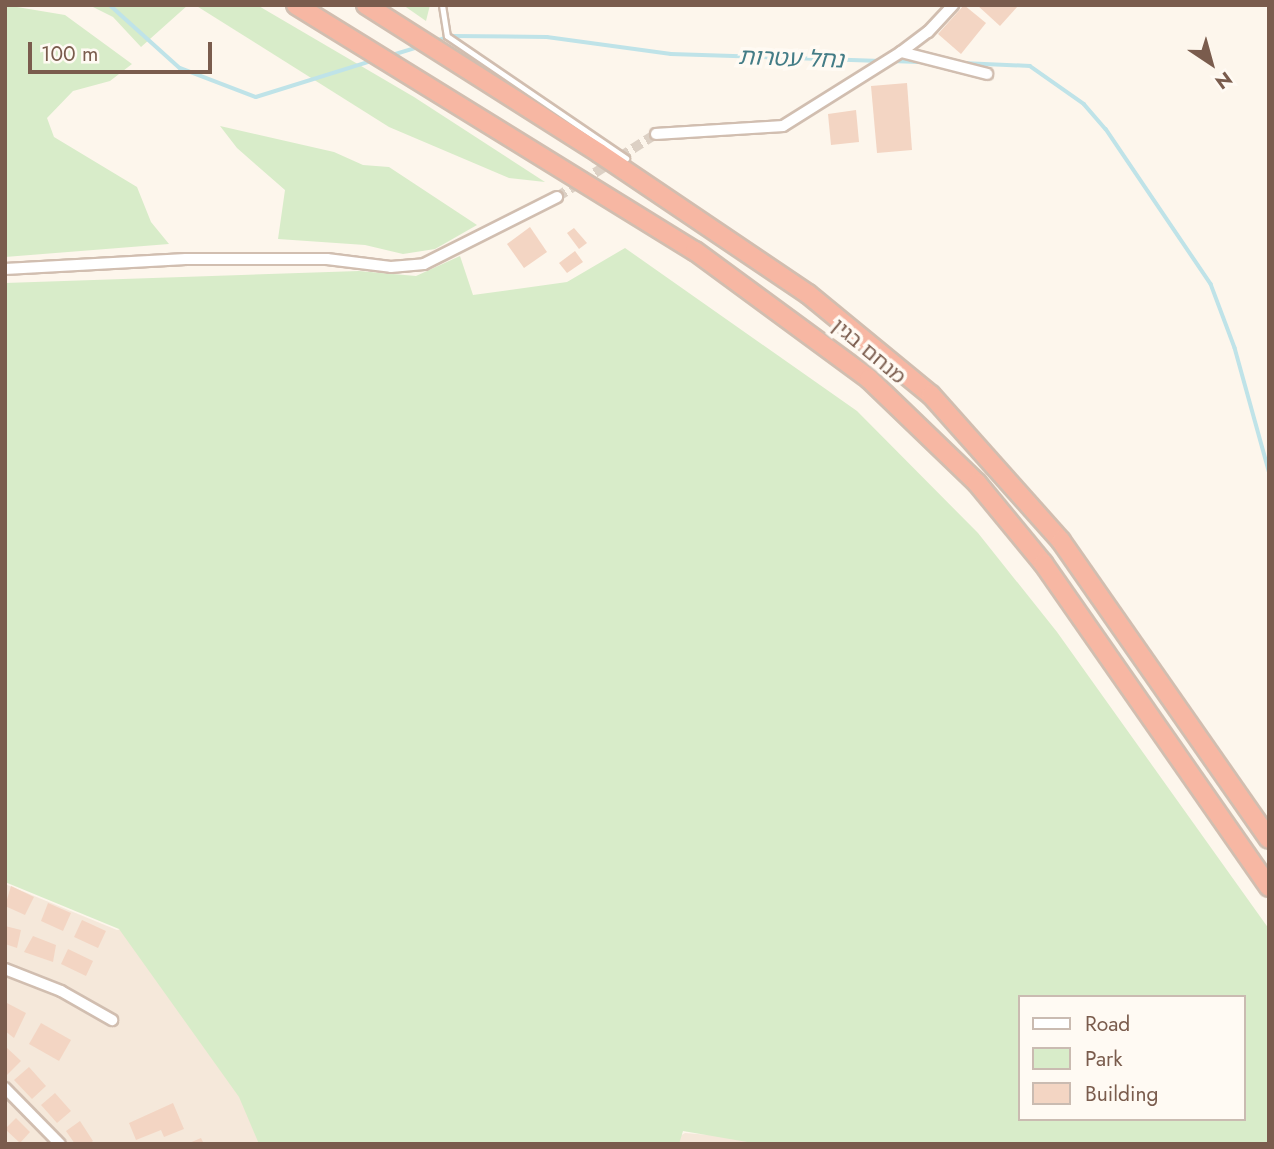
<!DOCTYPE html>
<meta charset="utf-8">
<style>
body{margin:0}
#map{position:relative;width:1274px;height:1149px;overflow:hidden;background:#fdf6ec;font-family:Jost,"Noto Sans Hebrew",sans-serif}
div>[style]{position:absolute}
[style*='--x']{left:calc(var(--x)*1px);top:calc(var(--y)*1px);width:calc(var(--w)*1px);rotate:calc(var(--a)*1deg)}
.residential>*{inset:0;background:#f5e8da}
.green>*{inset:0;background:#d8ecc9}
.stream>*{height:3.5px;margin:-1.75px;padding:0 1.75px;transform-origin:1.75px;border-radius:1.75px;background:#bfe3e8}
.building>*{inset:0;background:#f3d5c3}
.street-tunnel>*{height:10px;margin-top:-5px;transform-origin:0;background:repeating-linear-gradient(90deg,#dcd0c4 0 10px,transparent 0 15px)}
.roads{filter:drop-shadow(2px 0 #d1beb0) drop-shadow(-2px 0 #d1beb0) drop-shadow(0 2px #d1beb0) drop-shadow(0 -2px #d1beb0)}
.lane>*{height:5px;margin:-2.5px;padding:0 2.5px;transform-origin:2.5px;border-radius:2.5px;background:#fff}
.street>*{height:10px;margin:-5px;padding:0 5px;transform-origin:5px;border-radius:5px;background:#fff}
.highway>*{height:18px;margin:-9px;padding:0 9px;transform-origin:9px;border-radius:9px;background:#f7b7a3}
span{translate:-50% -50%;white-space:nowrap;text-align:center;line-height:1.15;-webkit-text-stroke:7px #fffaf3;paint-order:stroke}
.street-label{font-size:21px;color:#7a5c4d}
.water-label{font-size:23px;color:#437c86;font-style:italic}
.frame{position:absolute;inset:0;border:7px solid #7a5c4d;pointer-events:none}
.legend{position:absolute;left:1018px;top:995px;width:228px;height:126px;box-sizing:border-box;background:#fffaf3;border:2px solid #cabbb1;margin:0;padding:9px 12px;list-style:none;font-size:21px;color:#7a5c4d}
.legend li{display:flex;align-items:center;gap:14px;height:35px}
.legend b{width:35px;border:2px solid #cabbb1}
.north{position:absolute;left:1176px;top:28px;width:70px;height:70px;-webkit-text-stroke:5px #fffaf3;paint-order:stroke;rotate:144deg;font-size:19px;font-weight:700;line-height:28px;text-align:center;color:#7a5c4d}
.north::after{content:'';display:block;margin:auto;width:24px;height:32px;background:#7a5c4d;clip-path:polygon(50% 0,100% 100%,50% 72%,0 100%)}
.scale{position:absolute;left:28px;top:42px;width:184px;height:32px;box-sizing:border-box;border:4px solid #7a5c4d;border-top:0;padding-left:9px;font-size:21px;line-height:24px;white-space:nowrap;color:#7a5c4d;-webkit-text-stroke:5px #fffaf3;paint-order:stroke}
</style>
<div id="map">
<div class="residential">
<div style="clip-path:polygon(5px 884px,117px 930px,182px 915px,317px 1144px,5px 1144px)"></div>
<div style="clip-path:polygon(685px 1133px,758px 1139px,759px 1144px,666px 1144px)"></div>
</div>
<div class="green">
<div style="clip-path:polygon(5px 5px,65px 15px,132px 64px,110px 81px,73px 91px,47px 118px,54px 137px,137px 187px,151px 222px,169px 244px,5px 257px)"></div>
<div style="clip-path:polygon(89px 5px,188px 5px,141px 47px,113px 17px)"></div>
<div style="clip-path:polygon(195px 5px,257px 5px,414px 97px,545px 182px,509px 178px,389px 127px)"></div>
<div style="clip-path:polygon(403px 5px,430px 5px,426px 21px)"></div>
<div style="clip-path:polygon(220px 126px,334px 152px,363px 165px,389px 167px,477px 225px,435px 249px,403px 254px,365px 245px,278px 239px,285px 190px,237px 148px)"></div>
<div style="clip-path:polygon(evenodd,625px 248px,857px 411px,978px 533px,1057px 632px,1269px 929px,1269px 1144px,759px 1144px,683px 1131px,679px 1144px,259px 1144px,239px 1097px,119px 929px,5px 882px,5px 283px,359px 271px,416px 276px,460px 256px,473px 295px,567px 282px,625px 248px,1020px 997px,1244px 997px,1244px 1119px,1020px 1119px,1020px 997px)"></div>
</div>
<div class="stream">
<div style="--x:110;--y:5;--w:94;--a:42"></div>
<div style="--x:180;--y:68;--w:81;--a:20.9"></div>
<div style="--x:256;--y:97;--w:125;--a:-17.3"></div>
<div style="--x:435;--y:41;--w:18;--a:-16"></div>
<div style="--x:452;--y:36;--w:95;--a:0.6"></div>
<div style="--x:547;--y:37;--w:125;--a:7.8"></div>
<div style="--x:671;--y:54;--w:210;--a:1.9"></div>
<div style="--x:389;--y:56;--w:30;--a:-17"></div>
<div style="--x:892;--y:61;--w:34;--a:2"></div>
<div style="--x:962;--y:63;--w:68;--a:2.5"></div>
<div style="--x:1030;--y:66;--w:66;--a:35.1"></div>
<div style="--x:1084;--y:104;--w:33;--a:49"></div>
<div style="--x:1106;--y:129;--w:187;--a:55.9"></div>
<div style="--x:1211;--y:284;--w:68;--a:69.4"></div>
<div style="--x:1235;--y:348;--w:128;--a:74.5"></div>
</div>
<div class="building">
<div style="clip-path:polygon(964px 5px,986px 23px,961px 54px,938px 34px)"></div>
<div style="clip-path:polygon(977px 5px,1019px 5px,1000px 26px)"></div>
<div style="clip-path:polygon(907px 83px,912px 150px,877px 153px,871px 86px)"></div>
<div style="clip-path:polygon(856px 110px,859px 142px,831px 145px,828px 114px)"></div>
<div style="clip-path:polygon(530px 227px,547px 252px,524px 268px,507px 244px)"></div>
<div style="clip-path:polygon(574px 228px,587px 243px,579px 249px,567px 233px)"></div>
<div style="clip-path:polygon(575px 251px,583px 262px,567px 273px,559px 263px)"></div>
<div style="clip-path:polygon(11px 886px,34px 897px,25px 915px,5px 906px)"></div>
<div style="clip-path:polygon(48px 903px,71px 913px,63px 931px,41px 921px)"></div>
<div style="clip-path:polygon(82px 920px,106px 931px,98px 948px,74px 937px)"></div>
<div style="clip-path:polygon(5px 926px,21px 930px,17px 948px,5px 944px)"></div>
<div style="clip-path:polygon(33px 936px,56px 945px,53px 962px,24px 952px)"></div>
<div style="clip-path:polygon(68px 949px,93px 961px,86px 976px,61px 964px)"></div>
<div style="clip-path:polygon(5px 1002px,26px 1013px,14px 1038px,5px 1031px)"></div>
<div style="clip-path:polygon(41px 1023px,71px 1040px,59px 1061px,29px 1044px)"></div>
<div style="clip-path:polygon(5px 1046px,21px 1061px,7px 1075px,5px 1073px)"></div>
<div style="clip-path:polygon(29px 1067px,46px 1086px,32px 1099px,14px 1080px)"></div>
<div style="clip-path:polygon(55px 1093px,71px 1111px,57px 1123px,41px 1105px)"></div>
<div style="clip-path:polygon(173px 1103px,184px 1129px,164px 1137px,161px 1130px,136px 1140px,129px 1123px)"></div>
<div style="clip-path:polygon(16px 1118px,30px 1132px,20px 1143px,5px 1129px)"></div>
<div style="clip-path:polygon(80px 1121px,93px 1141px,89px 1144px,75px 1144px,66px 1131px)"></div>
<div style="clip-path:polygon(201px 1138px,204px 1144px,187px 1144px)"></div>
</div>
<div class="street-tunnel">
<div style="--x:557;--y:197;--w:117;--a:-32.5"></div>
</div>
<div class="roads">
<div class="lane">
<div style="--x:442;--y:5;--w:31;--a:81"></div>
<div style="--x:447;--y:36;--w:217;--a:34.3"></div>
</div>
<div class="street">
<div style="--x:901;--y:52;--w:89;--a:14.3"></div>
<div style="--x:656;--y:134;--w:127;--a:-3.6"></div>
<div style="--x:783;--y:126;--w:139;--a:-32.1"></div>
<div style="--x:901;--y:52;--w:34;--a:-37"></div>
<div style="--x:928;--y:32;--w:37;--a:-47"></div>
<div style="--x:5;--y:269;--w:181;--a:-3.2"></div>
<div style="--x:186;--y:259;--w:141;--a:0"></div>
<div style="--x:327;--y:259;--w:64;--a:7.1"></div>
<div style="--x:391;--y:267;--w:33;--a:-5"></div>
<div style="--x:424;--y:264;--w:149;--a:-26.7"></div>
<div style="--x:5;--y:969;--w:60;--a:21.4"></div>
<div style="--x:61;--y:991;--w:59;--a:29.6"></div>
<div style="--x:5;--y:1088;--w:78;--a:45.5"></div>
</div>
<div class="highway">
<div style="--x:296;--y:5;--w:469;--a:31.7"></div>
<div style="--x:695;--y:251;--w:216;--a:36.3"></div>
<div style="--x:869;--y:379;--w:150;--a:43.9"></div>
<div style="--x:977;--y:483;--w:104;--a:50.5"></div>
<div style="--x:1043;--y:563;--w:395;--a:55.1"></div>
<div style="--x:366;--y:5;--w:276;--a:32.4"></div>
<div style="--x:599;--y:153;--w:252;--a:34"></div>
<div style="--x:808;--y:294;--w:159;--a:39.4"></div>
<div style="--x:931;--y:395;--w:195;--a:48.3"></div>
<div style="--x:1061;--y:541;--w:363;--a:55.1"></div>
</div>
</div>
<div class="street-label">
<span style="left:869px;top:351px;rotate:40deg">מנחם בגין</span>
</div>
<div class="water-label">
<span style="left:791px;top:58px;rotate:2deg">נחל עטרות</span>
</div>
<div class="frame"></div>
<ul class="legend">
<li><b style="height:9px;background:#fff"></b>Road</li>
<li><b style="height:19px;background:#d8ecc9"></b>Park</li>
<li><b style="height:19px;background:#f3d5c3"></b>Building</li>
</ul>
<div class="north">N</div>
<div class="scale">100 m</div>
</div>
